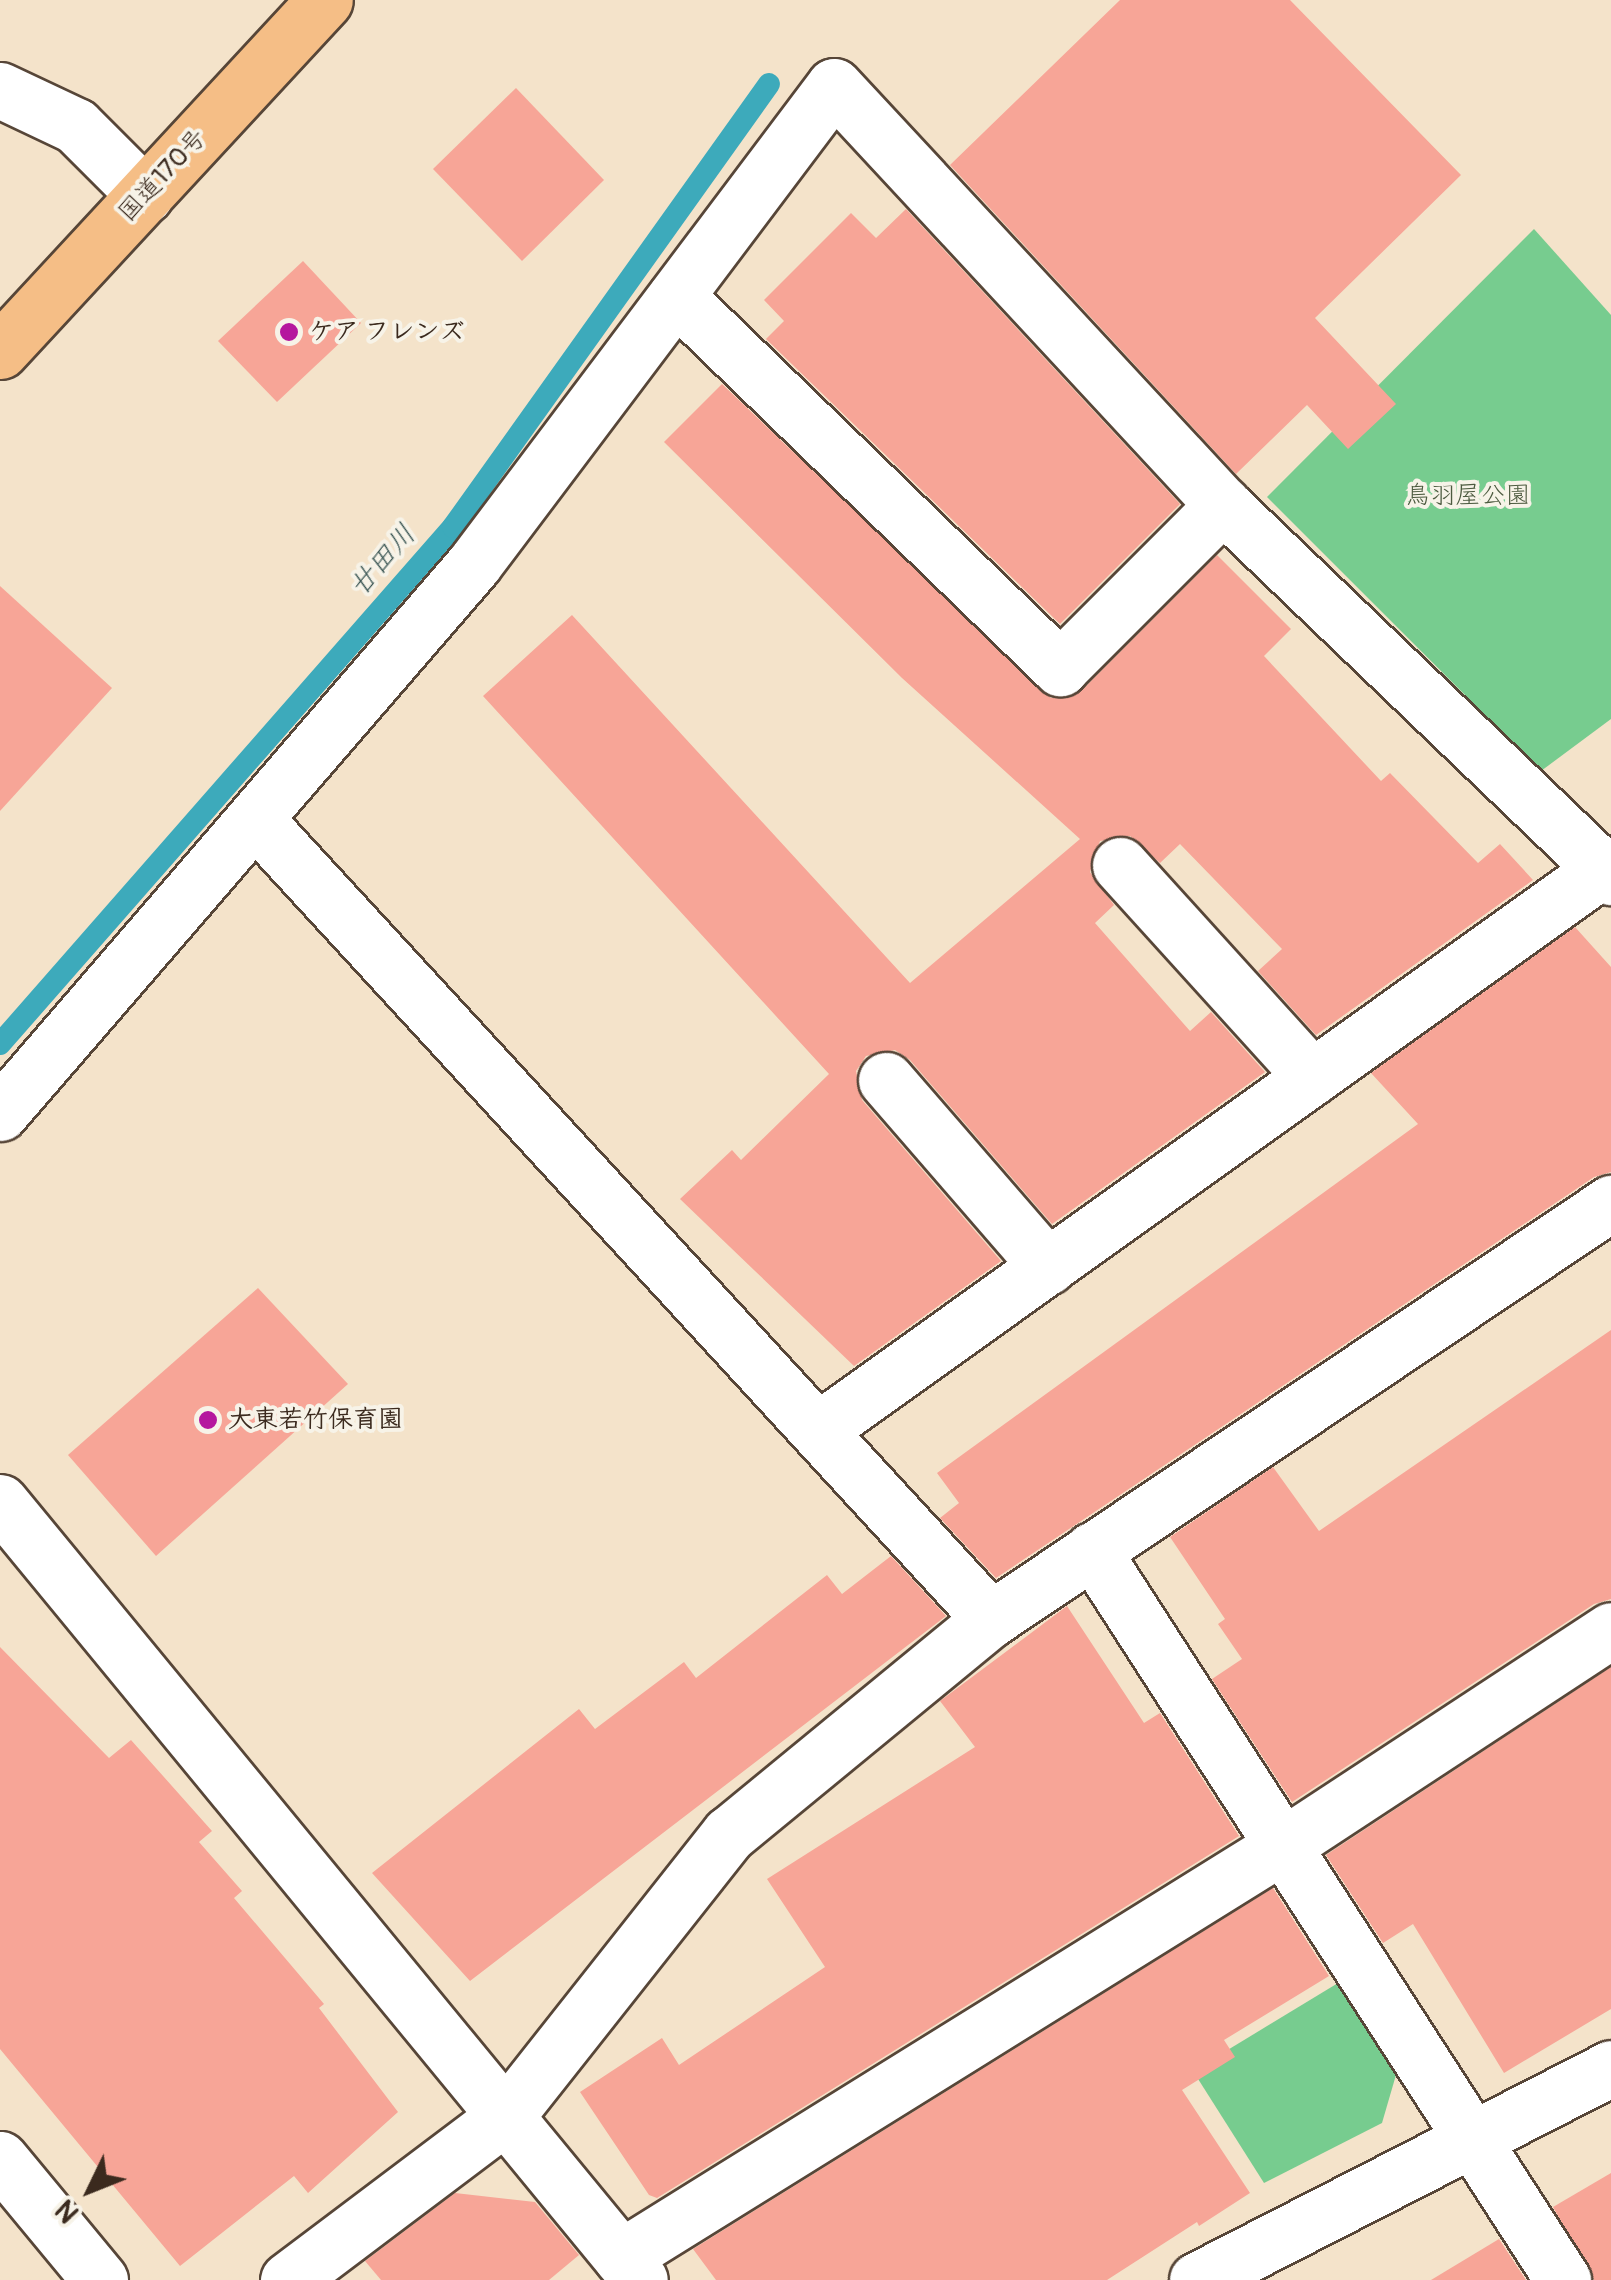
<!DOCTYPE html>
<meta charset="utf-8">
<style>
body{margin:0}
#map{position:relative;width:1611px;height:2280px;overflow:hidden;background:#f4e3ca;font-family:Pangolin,"Klee One",sans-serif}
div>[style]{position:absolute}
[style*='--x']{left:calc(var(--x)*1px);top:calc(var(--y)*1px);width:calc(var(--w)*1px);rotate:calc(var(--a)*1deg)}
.green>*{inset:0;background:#77cc8f}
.stream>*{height:22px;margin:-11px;padding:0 11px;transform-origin:11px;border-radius:11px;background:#3daabb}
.building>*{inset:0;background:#f7a597}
.roads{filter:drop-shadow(2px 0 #574638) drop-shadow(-2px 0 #574638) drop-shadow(0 2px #574638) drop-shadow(0 -2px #574638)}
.minor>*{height:55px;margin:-27.5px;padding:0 27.5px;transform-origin:27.5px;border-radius:27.5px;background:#fff}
.trunk>*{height:55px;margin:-27.5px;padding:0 27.5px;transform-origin:27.5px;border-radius:27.5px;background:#f5be86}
.dots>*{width:28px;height:28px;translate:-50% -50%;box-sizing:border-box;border:5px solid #f7f3e8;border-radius:50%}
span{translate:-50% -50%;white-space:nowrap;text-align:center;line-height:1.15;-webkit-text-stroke:8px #f7f3e8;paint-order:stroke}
.street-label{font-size:25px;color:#3b2a1e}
.poi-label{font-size:25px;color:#3b2a1e;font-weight:700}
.left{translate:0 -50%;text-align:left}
.park-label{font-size:25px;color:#4d5b40}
.water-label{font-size:28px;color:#3c5755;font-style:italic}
.north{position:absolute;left:40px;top:2140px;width:100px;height:100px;-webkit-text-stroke:8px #f7f3e8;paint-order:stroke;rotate:227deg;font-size:28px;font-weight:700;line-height:40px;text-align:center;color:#3b2a1e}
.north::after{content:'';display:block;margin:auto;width:35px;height:45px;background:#3b2a1e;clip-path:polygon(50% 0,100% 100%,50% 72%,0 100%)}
</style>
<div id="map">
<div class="green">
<div style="clip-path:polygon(1534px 229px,1611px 315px,1611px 719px,1541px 771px,1267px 497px)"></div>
<div style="clip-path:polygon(1343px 1980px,1398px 2068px,1382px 2123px,1264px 2183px,1193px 2071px)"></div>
</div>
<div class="stream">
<div style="--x:0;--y:1044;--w:687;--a:-48.77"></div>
<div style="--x:453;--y:527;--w:544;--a:-54.5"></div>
</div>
<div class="building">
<div style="clip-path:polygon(1120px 0,1290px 0,1461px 175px,1315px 318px,1396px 404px,1348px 449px,1307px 405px,1236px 474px,950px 165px)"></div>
<div style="clip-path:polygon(516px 88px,604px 180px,522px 261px,433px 169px)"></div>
<div style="clip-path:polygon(906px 209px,1180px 504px,1060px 624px,766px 339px,784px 321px,764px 300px,851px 213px,876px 238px)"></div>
<div style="clip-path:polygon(303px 261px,361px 323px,277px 402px,218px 341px)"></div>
<div style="clip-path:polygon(722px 384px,1051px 698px,1082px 690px,1217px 555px,1291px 629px,1264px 656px,1381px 781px,1390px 773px,1478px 863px,1500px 844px,1533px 880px,1316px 1035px,1258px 971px,1282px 949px,1180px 844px,1160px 863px,1130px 836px,1100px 841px,1090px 872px,1114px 905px,1095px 923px,1190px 1031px,1211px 1012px,1265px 1072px,1052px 1224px,910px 1060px,895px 1050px,866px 1056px,856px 1071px,862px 1100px,1001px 1261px,854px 1366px,680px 1199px,732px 1150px,741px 1160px,829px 1074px,483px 696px,572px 615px,910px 983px,1080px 839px,902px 678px,664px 442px)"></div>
<div style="clip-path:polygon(0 586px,112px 688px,0 811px)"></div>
<div style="clip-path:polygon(1575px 927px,1611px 967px,1611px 1172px,1594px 1177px,996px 1578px,940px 1518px,959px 1503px,937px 1473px,1418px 1124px,1371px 1073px)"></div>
<div style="clip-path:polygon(258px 1288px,348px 1384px,156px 1556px,68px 1455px)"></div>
<div style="clip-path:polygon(1611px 1330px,1611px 1599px,1594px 1604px,1292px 1802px,1212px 1679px,1242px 1659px,1218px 1624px,1225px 1619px,1170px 1537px,1273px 1467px,1319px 1531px)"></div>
<div style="clip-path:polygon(891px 1556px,946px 1616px,470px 1981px,372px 1873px,579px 1709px,595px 1729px,684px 1662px,696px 1678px,827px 1575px,842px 1594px)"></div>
<div style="clip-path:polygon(1067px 1606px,1144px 1723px,1160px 1713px,1239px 1836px,657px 2198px,649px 2195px,580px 2092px,662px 2038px,679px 2065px,825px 1967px,767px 1879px,975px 1747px,940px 1701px)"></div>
<div style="clip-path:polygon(0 1647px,109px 1758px,131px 1740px,212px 1831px,199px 1842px,242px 1891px,234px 1898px,324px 2004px,319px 2008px,398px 2112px,308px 2193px,294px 2176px,180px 2266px,0 2049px)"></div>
<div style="clip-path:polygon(1611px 1667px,1611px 2009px,1504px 2073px,1413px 1924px,1383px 1943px,1326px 1855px)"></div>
<div style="clip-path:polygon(1273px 1888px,1329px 1976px,1224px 2040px,1235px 2057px,1182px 2090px,1250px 2193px,1199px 2226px,1197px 2222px,1107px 2280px,716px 2280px,693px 2249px)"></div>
<div style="clip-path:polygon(1611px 2173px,1611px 2280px,1594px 2280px,1553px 2207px)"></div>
<div style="clip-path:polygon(455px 2193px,535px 2202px,579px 2255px,549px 2280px,381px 2280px,365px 2261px)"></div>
<div style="clip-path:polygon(1499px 2239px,1526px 2280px,1431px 2280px)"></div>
</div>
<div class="roads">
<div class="minor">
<div style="--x:0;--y:90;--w:84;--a:25.3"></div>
<div style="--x:76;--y:126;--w:98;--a:45"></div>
<div style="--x:676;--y:296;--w:535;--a:44.09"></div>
<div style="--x:1060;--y:668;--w:231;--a:-45"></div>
<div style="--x:255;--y:819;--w:1087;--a:47.39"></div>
<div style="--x:1120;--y:865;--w:286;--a:47.8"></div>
<div style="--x:886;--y:1080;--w:247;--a:49.1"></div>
<div style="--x:0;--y:1113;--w:725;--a:-49.19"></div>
<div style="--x:474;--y:564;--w:598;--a:-53.02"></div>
<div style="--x:834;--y:86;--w:572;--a:47.13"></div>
<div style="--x:1223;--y:505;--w:538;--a:43.79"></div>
<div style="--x:818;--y:1430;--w:965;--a:-35.55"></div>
<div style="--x:0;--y:1502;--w:1007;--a:50.56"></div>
<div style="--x:1092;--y:1550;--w:869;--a:57.17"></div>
<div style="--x:0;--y:2159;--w:157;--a:50.4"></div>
<div style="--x:621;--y:2257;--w:781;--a:-31.86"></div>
<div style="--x:1284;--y:1845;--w:391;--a:-33.3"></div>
<div style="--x:288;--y:2280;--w:273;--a:-37"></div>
<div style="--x:506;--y:2116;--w:360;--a:-51.7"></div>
<div style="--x:729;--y:1834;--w:339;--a:-39.4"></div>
<div style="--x:991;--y:1619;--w:747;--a:-33.86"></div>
<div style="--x:1197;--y:2280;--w:465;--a:-27.1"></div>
</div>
<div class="trunk">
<div style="--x:0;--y:351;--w:478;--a:-47.2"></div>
</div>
</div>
<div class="dots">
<div style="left:289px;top:332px;background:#b5179e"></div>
<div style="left:208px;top:1420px;background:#b5179e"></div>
</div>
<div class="street-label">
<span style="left:163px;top:176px;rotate:-47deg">国道170号</span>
</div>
<div class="poi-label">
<span class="left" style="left:309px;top:332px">ケア フレンズ</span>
<span class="left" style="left:228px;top:1420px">大東若竹保育園</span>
</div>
<div class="park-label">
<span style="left:1468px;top:496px">鳥羽屋公園</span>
</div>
<div class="water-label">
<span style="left:383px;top:561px;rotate:-49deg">廿田川</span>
</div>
<div class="north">N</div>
</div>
